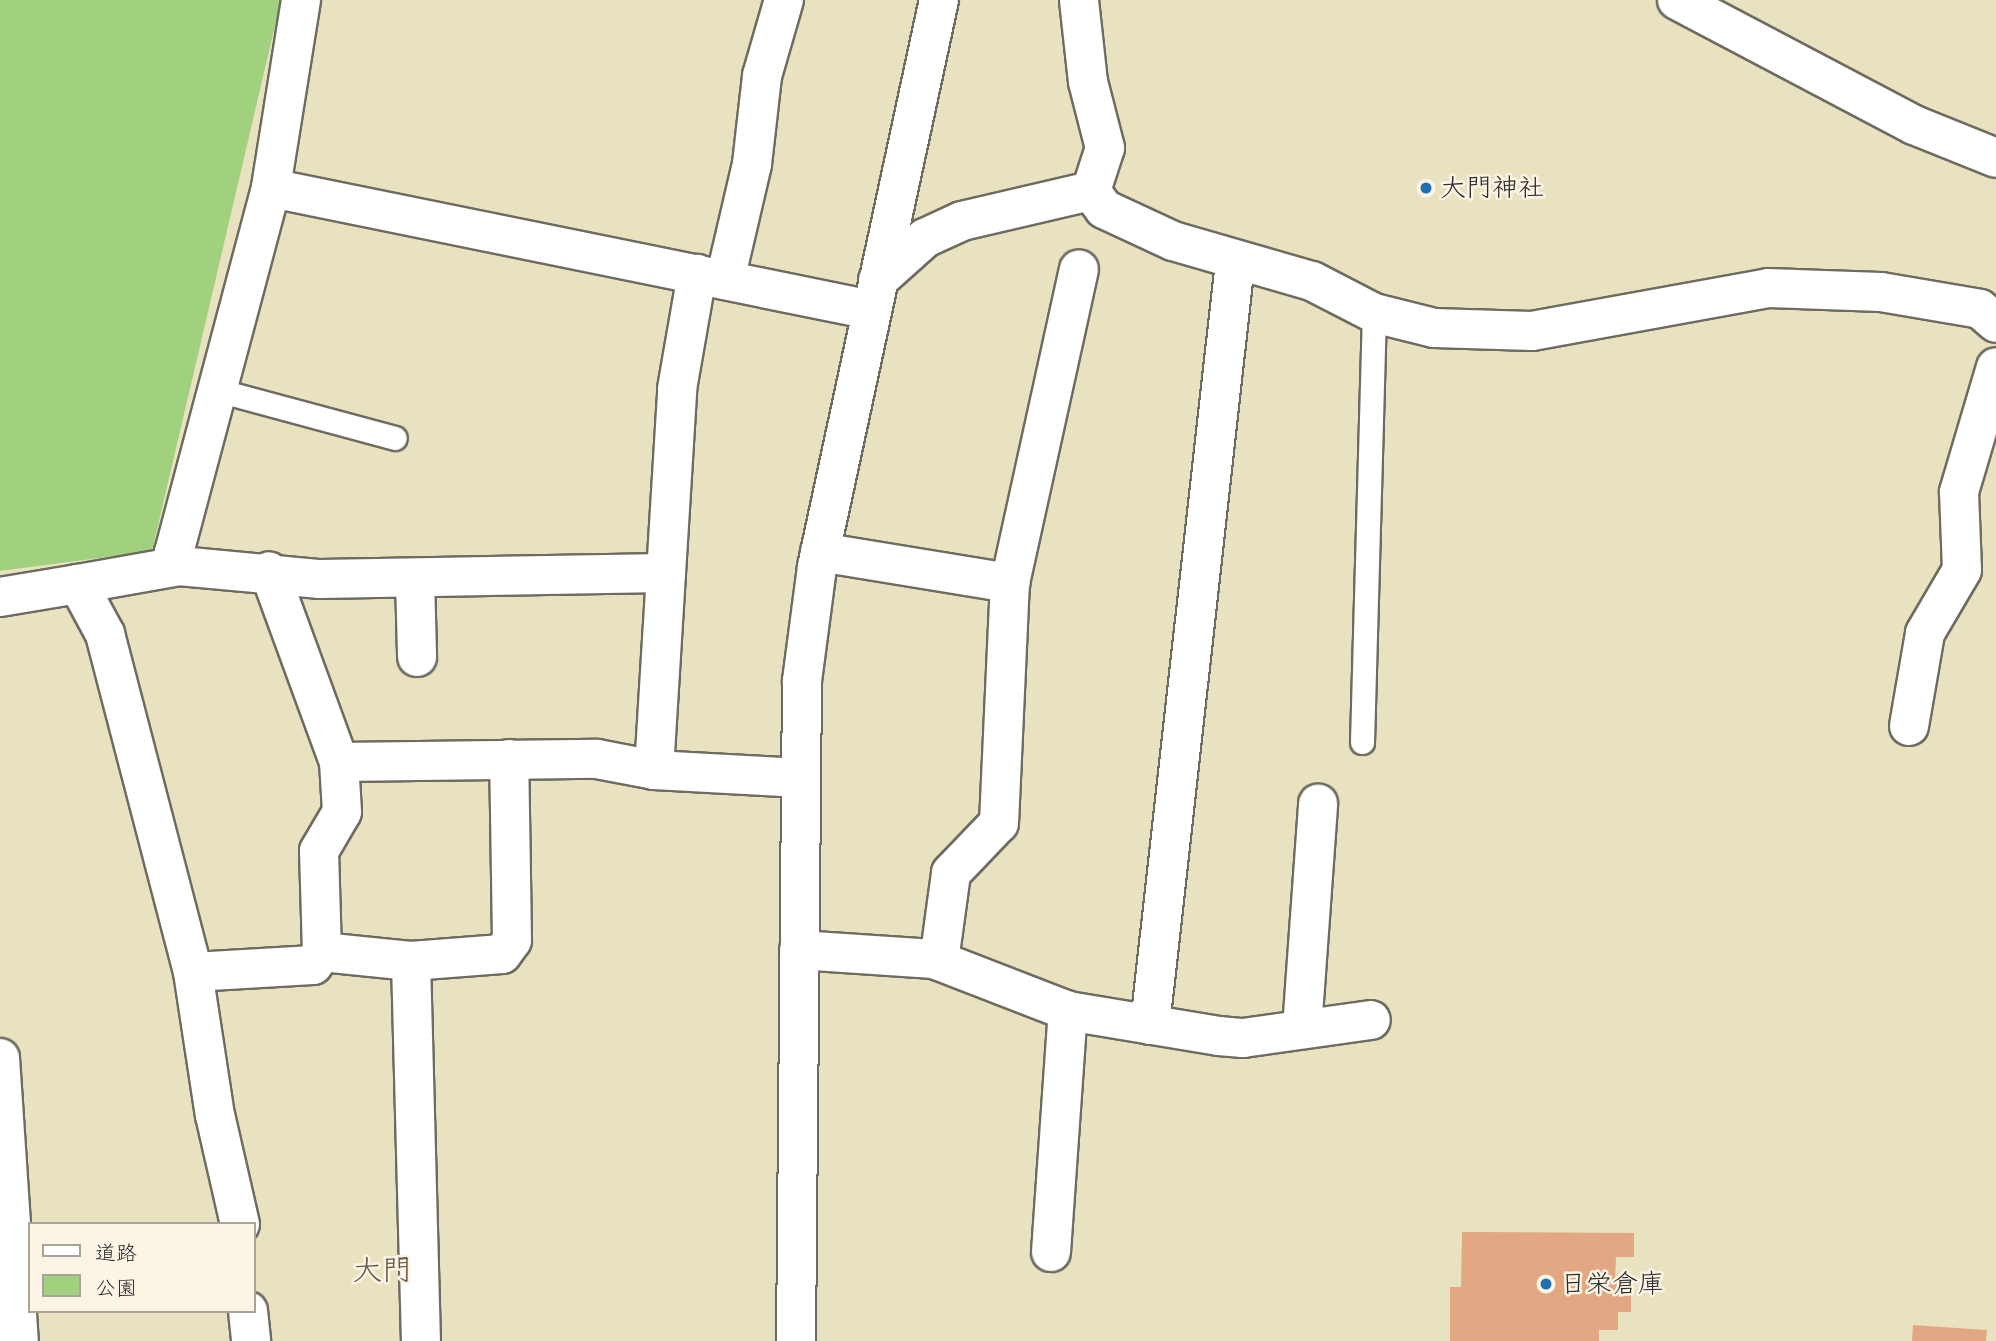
<!DOCTYPE html>
<meta charset="utf-8">
<style>
body{margin:0}
#map{position:relative;width:1996px;height:1341px;overflow:hidden;background:#e9e2c1;font-family:Itim,"Klee One",sans-serif}
div>[style]{position:absolute}
[style*='--x']{left:calc(var(--x)*1px);top:calc(var(--y)*1px);width:calc(var(--w)*1px);rotate:calc(var(--a)*1deg)}
.green>*{inset:0;background:#a1d17f}
.building>*{inset:0;background:#e2a884}
.roads{filter:drop-shadow(2px 0 #6e6b60) drop-shadow(-2px 0 #6e6b60) drop-shadow(0 2px #6e6b60) drop-shadow(0 -2px #6e6b60)}
.service>*{height:23px;margin:-11.5px;padding:0 11.5px;transform-origin:11.5px;border-radius:11.5px;background:#fff}
.minor>*{height:38px;margin:-19px;padding:0 19px;transform-origin:19px;border-radius:19px;background:#fff}
.dots>*{width:19px;height:19px;translate:-50% -50%;box-sizing:border-box;border:4px solid #fcf5e5;border-radius:50%}
span{translate:-50% -50%;white-space:nowrap;text-align:center;line-height:1.15;-webkit-text-stroke:5px #fcf5e5;paint-order:stroke}
.poi-label{font-size:26px;color:#2b2b2b}
.left{translate:0 -50%;text-align:left}
.quarter-label{font-size:30px;color:#6b574a}
.legend{position:absolute;left:28px;top:1222px;width:228px;height:91px;box-sizing:border-box;background:#fcf5e5;border:2px solid #a8a49b;margin:0;padding:9px 12px;list-style:none;font-size:21px;color:#2b2b2b}
.legend li{display:flex;align-items:center;gap:14px;height:35px}
.legend b{width:35px;border:2px solid #a8a49b}
</style>
<div id="map">
<div class="green">
<div style="clip-path:polygon(0 0,281px 0,152px 551px,0 571px)"></div>
</div>
<div class="building">
<div style="clip-path:polygon(1462px 1232px,1634px 1233px,1634px 1257px,1616px 1257px,1615px 1281px,1631px 1281px,1631px 1312px,1618px 1312px,1618px 1330px,1599px 1330px,1599px 1341px,1450px 1341px,1450px 1287px,1461px 1287px)"></div>
<div style="clip-path:polygon(1913px 1325px,1987px 1330px,1986px 1341px,1912px 1341px)"></div>
</div>
<div class="roads">
<div class="service">
<div style="--x:217;--y:390;--w:184;--a:15.1"></div>
<div style="--x:1362;--y:742;--w:429;--a:-88.4"></div>
</div>
<div class="minor">
<div style="--x:301;--y:0;--w:190;--a:99.1"></div>
<div style="--x:271;--y:188;--w:377;--a:104.9"></div>
<div style="--x:174;--y:552;--w:15;--a:70"></div>
<div style="--x:179;--y:566;--w:142;--a:5.3"></div>
<div style="--x:320;--y:579;--w:346;--a:-1"></div>
<div style="--x:1677;--y:0;--w:268;--a:27.8"></div>
<div style="--x:1914;--y:125;--w:88;--a:21.9"></div>
<div style="--x:271;--y:188;--w:612;--a:11.49"></div>
<div style="--x:1091;--y:191;--w:22;--a:54"></div>
<div style="--x:1104;--y:209;--w:76;--a:24.9"></div>
<div style="--x:1173;--y:241;--w:145;--a:16.1"></div>
<div style="--x:1312;--y:281;--w:70;--a:27.3"></div>
<div style="--x:1374;--y:313;--w:62;--a:14"></div>
<div style="--x:1434;--y:328;--w:98;--a:1.8"></div>
<div style="--x:1532;--y:331;--w:240;--a:-10.3"></div>
<div style="--x:1768;--y:288;--w:113;--a:2"></div>
<div style="--x:1881;--y:292;--w:100;--a:9.7"></div>
<div style="--x:1980;--y:309;--w:21;--a:41"></div>
<div style="--x:725;--y:280;--w:119;--a:-76.9"></div>
<div style="--x:752;--y:164;--w:89;--a:-83.5"></div>
<div style="--x:762;--y:76;--w:79;--a:-73.9"></div>
<div style="--x:878;--y:280;--w:63;--a:-41.8"></div>
<div style="--x:925;--y:238;--w:41;--a:-24.7"></div>
<div style="--x:962;--y:221;--w:132;--a:-13.1"></div>
<div style="--x:1091;--y:191;--w:45;--a:-72"></div>
<div style="--x:1105;--y:148;--w:68;--a:-104.4"></div>
<div style="--x:1088;--y:82;--w:82;--a:-96.3"></div>
<div style="--x:820;--y:552;--w:193;--a:9.3"></div>
<div style="--x:415;--y:578;--w:79;--a:88.5"></div>
<div style="--x:78;--y:584;--w:103;--a:-10.1"></div>
<div style="--x:0;--y:597;--w:79;--a:-9.5"></div>
<div style="--x:78;--y:584;--w:57;--a:61.6"></div>
<div style="--x:105;--y:634;--w:349;--a:75.4"></div>
<div style="--x:193;--y:972;--w:145;--a:81.3"></div>
<div style="--x:215;--y:1115;--w:112;--a:77.1"></div>
<div style="--x:1909;--y:726;--w:94;--a:-80.2"></div>
<div style="--x:1925;--y:633;--w:73;--a:-59.6"></div>
<div style="--x:1962;--y:570;--w:78;--a:-92.2"></div>
<div style="--x:1959;--y:492;--w:130;--a:-73.5"></div>
<div style="--x:339;--y:762;--w:258;--a:-0.7"></div>
<div style="--x:597;--y:759;--w:58;--a:10.9"></div>
<div style="--x:654;--y:770;--w:147;--a:3.1"></div>
<div style="--x:654;--y:770;--w:382;--a:-86.5"></div>
<div style="--x:677;--y:389;--w:117;--a:-80.1"></div>
<div style="--x:799;--y:950;--w:135;--a:3.8"></div>
<div style="--x:934;--y:959;--w:144;--a:21.2"></div>
<div style="--x:1068;--y:1011;--w:153;--a:9.4"></div>
<div style="--x:1219;--y:1036;--w:24;--a:5"></div>
<div style="--x:1243;--y:1038;--w:129;--a:-8"></div>
<div style="--x:322;--y:952;--w:89;--a:5.8"></div>
<div style="--x:411;--y:961;--w:91;--a:-4.4"></div>
<div style="--x:502;--y:954;--w:17;--a:-54"></div>
<div style="--x:512;--y:940;--w:181;--a:-90.9"></div>
<div style="--x:411;--y:961;--w:380;--a:88.5"></div>
<div style="--x:939;--y:961;--w:89;--a:-82.2"></div>
<div style="--x:951;--y:873;--w:69;--a:-46.2"></div>
<div style="--x:999;--y:823;--w:240;--a:-87.4"></div>
<div style="--x:1010;--y:583;--w:321;--a:-77.6"></div>
<div style="--x:193;--y:972;--w:120;--a:-3.3"></div>
<div style="--x:313;--y:965;--w:16;--a:-55"></div>
<div style="--x:322;--y:952;--w:101;--a:-91.7"></div>
<div style="--x:319;--y:851;--w:45;--a:-59.5"></div>
<div style="--x:342;--y:812;--w:50;--a:-93.4"></div>
<div style="--x:339;--y:762;--w:203;--a:-110.1"></div>
<div style="--x:1150;--y:1025;--w:768;--a:-83.64"></div>
<div style="--x:1302;--y:1029;--w:226;--a:-85.9"></div>
<div style="--x:0;--y:1058;--w:284;--a:86.2"></div>
<div style="--x:1051;--y:1252;--w:242;--a:-86"></div>
<div style="--x:248;--y:1311;--w:30;--a:84"></div>
<div style="--x:796;--y:1341;--w:660;--a:-89.48"></div>
<div style="--x:802;--y:681;--w:115;--a:-82.5"></div>
<div style="--x:817;--y:567;--w:580;--a:-77.86"></div>
</div>
</div>
<div class="dots">
<div style="left:1426px;top:188px;background:#1f6fb2"></div>
<div style="left:1546px;top:1284px;background:#1f6fb2"></div>
</div>
<div class="poi-label">
<span class="left" style="left:1440px;top:188px">大門神社</span>
<span class="left" style="left:1560px;top:1284px">日栄倉庫</span>
</div>
<div class="quarter-label">
<span style="left:382px;top:1270px">大門</span>
</div>
<ul class="legend">
<li><b style="height:9px;background:#fff"></b>道路</li>
<li><b style="height:19px;background:#a1d17f"></b>公園</li>
</ul>
</div>
